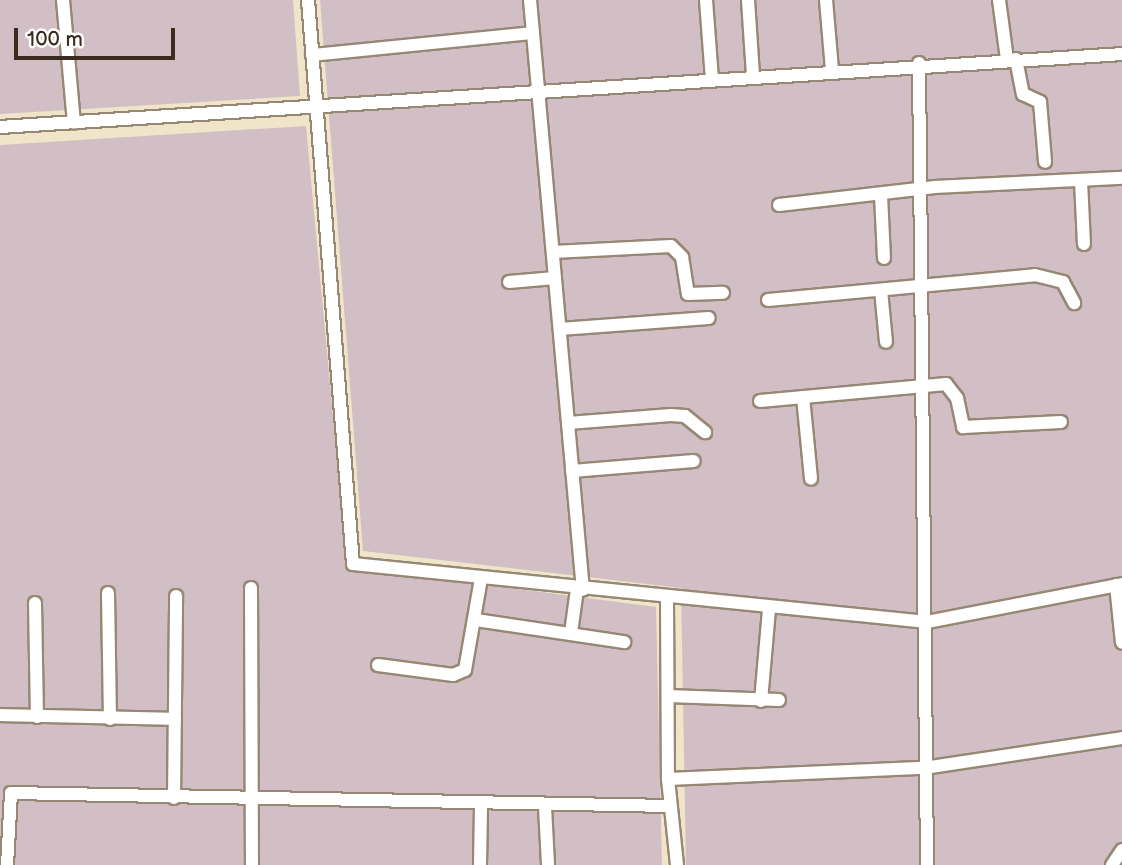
<!DOCTYPE html>
<style>
body{margin:0}
#map{position:relative;width:1122px;height:865px;overflow:hidden;background:#f0e5c9;font-family:"Balsamiq Sans",sans-serif}
div>[style]{position:absolute}
[style*='--x']{left:calc(var(--x)*1px);top:calc(var(--y)*1px);width:calc(var(--w)*1px);rotate:calc(var(--a)*1deg)}
.industrial>*{inset:0;background:#d2bec5}
.roads{filter:drop-shadow(2px 0 #968874) drop-shadow(-2px 0 #968874) drop-shadow(0 2px #968874) drop-shadow(0 -2px #968874)}
.minor>*{height:12px;margin:-6px;padding:0 6px;transform-origin:6px;border-radius:6px;background:#fff}
span{translate:-50% -50%;white-space:nowrap;text-align:center;line-height:1.15;-webkit-text-stroke:7px #fff;paint-order:stroke}
.scale{position:absolute;left:14px;top:28px;width:161px;height:32px;box-sizing:border-box;border:4px solid #3b2a1e;border-top:0;padding-left:9px;font-size:21px;line-height:24px;white-space:nowrap;color:#3b2a1e;-webkit-text-stroke:5px #fff;paint-order:stroke}
</style>
<div id="map">
<div class="industrial">
<div style="clip-path:polygon(0 0,293px 0,300px 96px,0 114px)"></div>
<div style="clip-path:polygon(320px 0,1122px 0,1122px 865px,686px 865px,681px 588px,363px 551px)"></div>
<div style="clip-path:polygon(306px 126px,347px 567px,656px 607px,662px 865px,0 865px,0 145px)"></div>
</div>
<div class="roads">
<div class="minor">
<div style="--x:63;--y:0;--w:123;--a:84.9"></div>
<div style="--x:308;--y:0;--w:566;--a:85.44"></div>
<div style="--x:353;--y:564;--w:577;--a:5.77"></div>
<div style="--x:927;--y:622;--w:199;--a:-11"></div>
<div style="--x:530;--y:0;--w:592;--a:84.87"></div>
<div style="--x:706;--y:0;--w:79;--a:85.7"></div>
<div style="--x:748;--y:0;--w:76;--a:86.2"></div>
<div style="--x:826;--y:0;--w:70;--a:85.1"></div>
<div style="--x:999;--y:0;--w:60;--a:82.3"></div>
<div style="--x:312;--y:55;--w:222;--a:-5.7"></div>
<div style="--x:1016;--y:59;--w:36;--a:79"></div>
<div style="--x:1023;--y:94;--w:19;--a:25"></div>
<div style="--x:1040;--y:102;--w:60;--a:85.2"></div>
<div style="--x:919;--y:63;--w:802;--a:89.43"></div>
<div style="--x:0;--y:127;--w:1124;--a:-3.72"></div>
<div style="--x:1081;--y:181;--w:63;--a:87.3"></div>
<div style="--x:881;--y:195;--w:63;--a:87.3"></div>
<div style="--x:779;--y:205;--w:157;--a:-6.6"></div>
<div style="--x:935;--y:187;--w:187;--a:-2.8"></div>
<div style="--x:553;--y:252;--w:118;--a:-2.9"></div>
<div style="--x:671;--y:246;--w:16;--a:45"></div>
<div style="--x:682;--y:257;--w:37;--a:81"></div>
<div style="--x:688;--y:294;--w:35;--a:-2"></div>
<div style="--x:509;--y:282;--w:46;--a:-5"></div>
<div style="--x:881;--y:290;--w:52;--a:84.5"></div>
<div style="--x:768;--y:300;--w:268;--a:-5.3"></div>
<div style="--x:1035;--y:275;--w:29;--a:14"></div>
<div style="--x:1063;--y:282;--w:24;--a:62"></div>
<div style="--x:560;--y:329;--w:149;--a:-4.2"></div>
<div style="--x:803;--y:397;--w:82;--a:84.4"></div>
<div style="--x:760;--y:401;--w:187;--a:-5.2"></div>
<div style="--x:946;--y:384;--w:18;--a:52"></div>
<div style="--x:957;--y:398;--w:30;--a:78"></div>
<div style="--x:963;--y:427;--w:98;--a:-2.9"></div>
<div style="--x:568;--y:423;--w:103;--a:-4.4"></div>
<div style="--x:671;--y:415;--w:14;--a:4"></div>
<div style="--x:685;--y:416;--w:26;--a:39"></div>
<div style="--x:572;--y:471;--w:122;--a:-4.7"></div>
<div style="--x:1116;--y:585;--w:58;--a:84.1"></div>
<div style="--x:251;--y:588;--w:277;--a:89.8"></div>
<div style="--x:108;--y:593;--w:126;--a:89.1"></div>
<div style="--x:667;--y:599;--w:180;--a:89.7"></div>
<div style="--x:668;--y:779;--w:86;--a:84"></div>
<div style="--x:35;--y:603;--w:114;--a:89"></div>
<div style="--x:476;--y:620;--w:150;--a:8.5"></div>
<div style="--x:571;--y:633;--w:44;--a:-82.2"></div>
<div style="--x:378;--y:665;--w:76;--a:7.6"></div>
<div style="--x:453;--y:675;--w:13;--a:-23"></div>
<div style="--x:465;--y:670;--w:93;--a:-80.1"></div>
<div style="--x:668;--y:696;--w:111;--a:2.1"></div>
<div style="--x:761;--y:701;--w:92;--a:-85"></div>
<div style="--x:0;--y:715;--w:175;--a:1.3"></div>
<div style="--x:668;--y:779;--w:256;--a:-2.5"></div>
<div style="--x:924;--y:768;--w:200;--a:-8.6"></div>
<div style="--x:174;--y:798;--w:202;--a:-89.4"></div>
<div style="--x:545;--y:807;--w:58;--a:87"></div>
<div style="--x:7;--y:865;--w:72;--a:-86.8"></div>
<div style="--x:11;--y:793;--w:659;--a:1.13"></div>
<div style="--x:480;--y:865;--w:59;--a:-89"></div>
<div style="--x:1112;--y:865;--w:18;--a:-56"></div>
</div>
</div>
<div class="scale">100 m</div>
</div>
